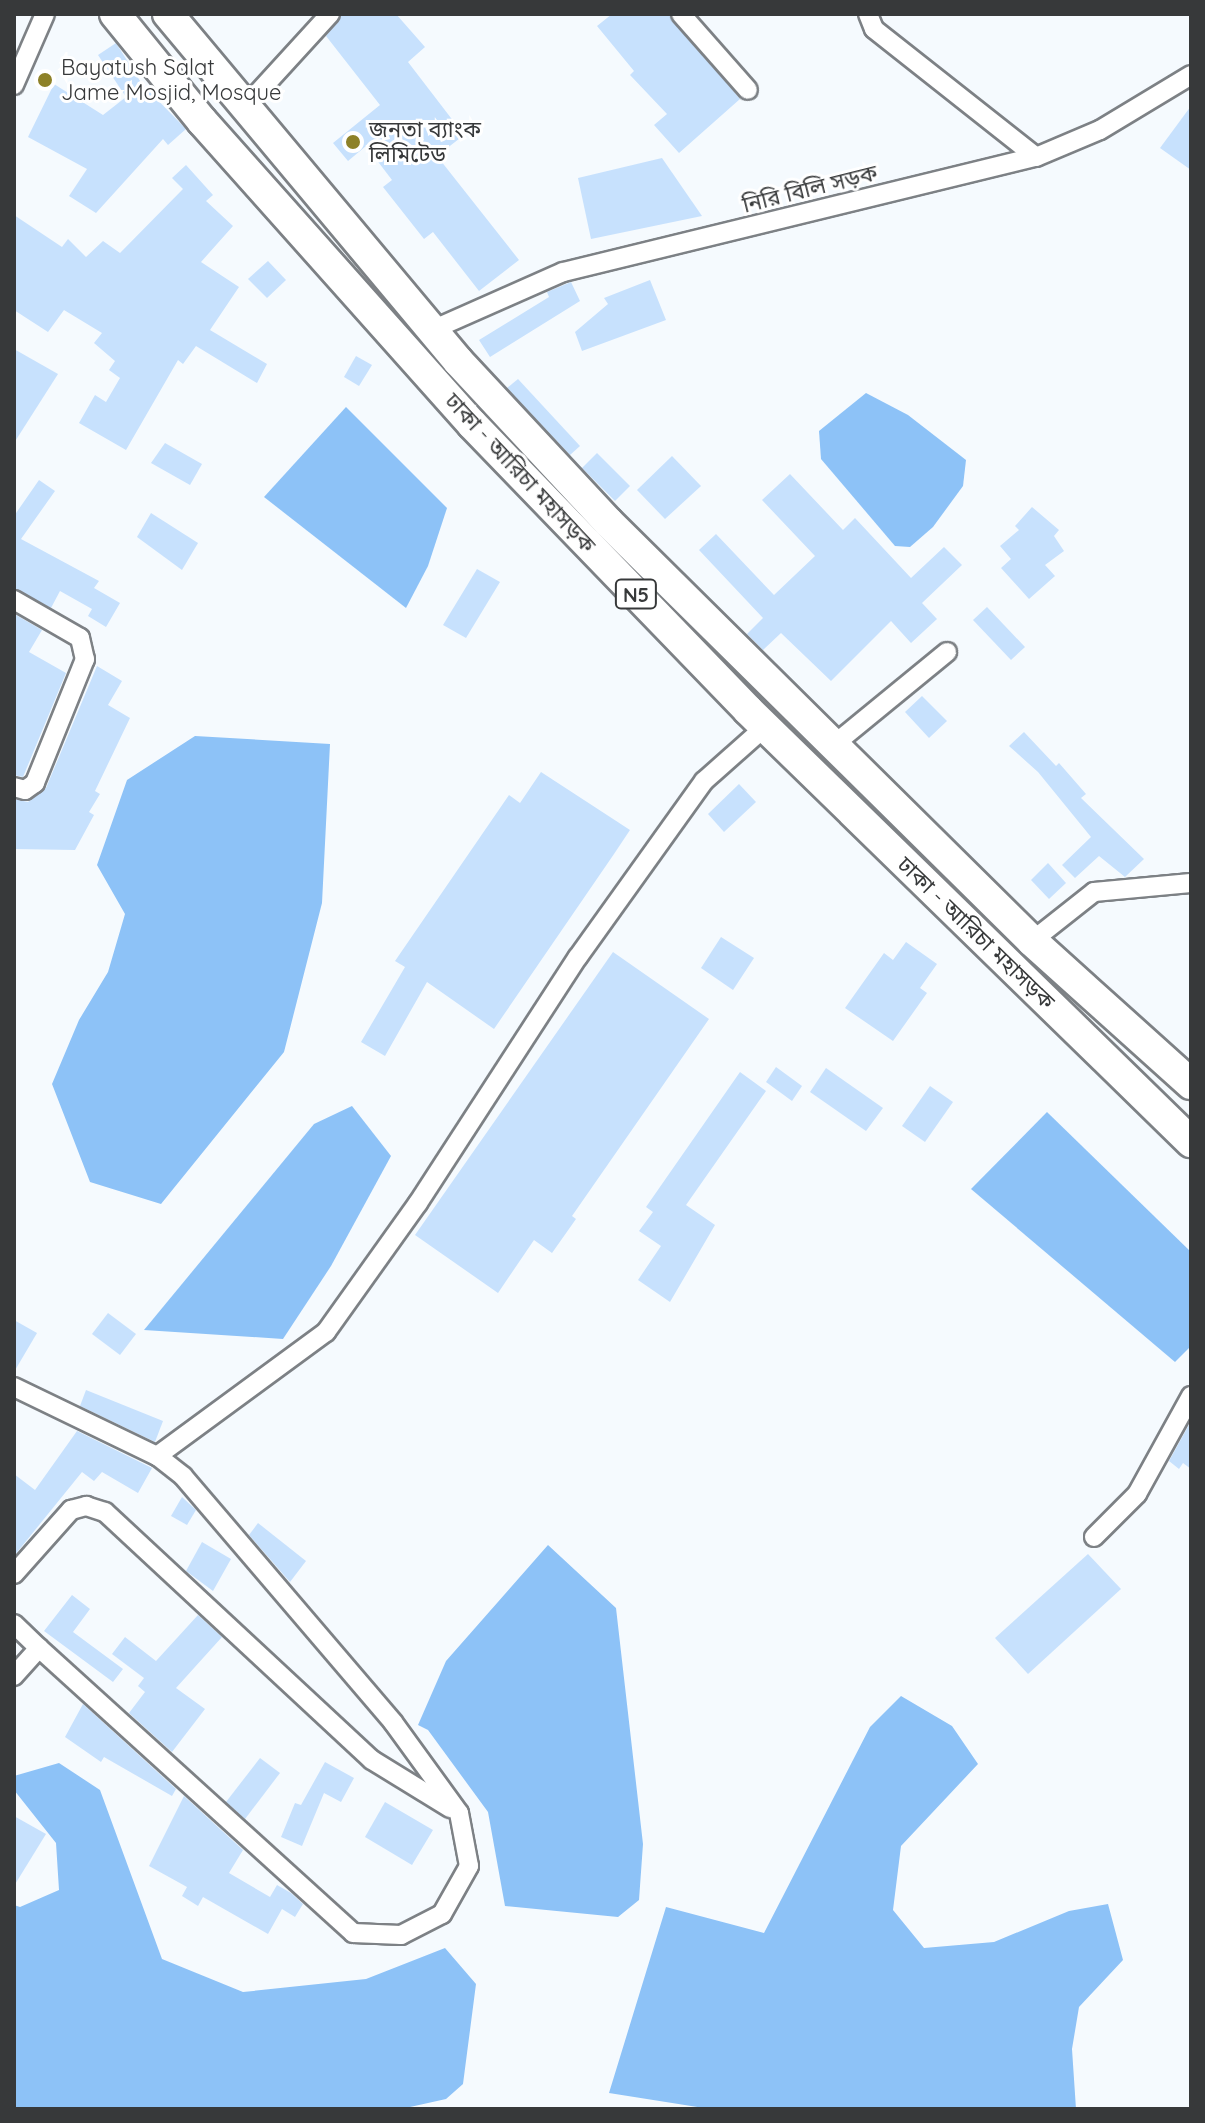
<!DOCTYPE html>
<meta charset="utf-8">
<style>
body{margin:0}
#map{position:relative;width:1205px;height:2123px;overflow:hidden;background:#f5fafe;font-family:Quicksand,"Noto Sans Bengali",sans-serif}
div>[style]{position:absolute}
[style*='--x']{left:calc(var(--x)*1px);top:calc(var(--y)*1px);width:calc(var(--w)*1px);rotate:calc(var(--a)*1deg)}
.water>*{inset:0;background:#8dc2f7}
.building>*{inset:0;background:#c7e1fd}
.roads{filter:drop-shadow(2px 0 #7d8185) drop-shadow(-2px 0 #7d8185) drop-shadow(0 2px #7d8185) drop-shadow(0 -2px #7d8185)}
.minor>*{height:18px;margin:-9px;padding:0 9px;transform-origin:9px;border-radius:9px;background:#fff}
.trunk>*{height:30px;margin:-15px;padding:0 15px;transform-origin:15px;border-radius:15px;background:#fff}
.dots>*{width:22px;height:22px;translate:-50% -50%;box-sizing:border-box;border:4px solid #fff;border-radius:50%}
span{translate:-50% -50%;white-space:nowrap;text-align:center;line-height:1.15;-webkit-text-stroke:6px #fff;paint-order:stroke}
.shield-label span{padding:2px 6px;background:#fff;border:2px solid;border-radius:6px;-webkit-text-stroke-width:0}
.shield-label{font-size:20px;color:#37393a;font-weight:700}
.poi-label{font-size:22px;color:#37393a}
.left{translate:0 -50%;text-align:left}
.street-label{font-size:22px;color:#37393a}
.frame{position:absolute;inset:0;border:16px solid #37393a;pointer-events:none}
</style>
<div id="map">
<div class="water">
<div style="clip-path:polygon(866px 393px,908px 415px,966px 460px,963px 486px,933px 527px,910px 547px,895px 546px,821px 459px,819px 431px)"></div>
<div style="clip-path:polygon(346px 407px,447px 508px,428px 566px,406px 608px,264px 497px)"></div>
<div style="clip-path:polygon(195px 736px,330px 744px,322px 903px,284px 1052px,161px 1204px,90px 1182px,52px 1084px,79px 1020px,108px 972px,125px 914px,97px 865px,127px 780px)"></div>
<div style="clip-path:polygon(352px 1106px,391px 1156px,331px 1266px,283px 1339px,144px 1330px,314px 1124px)"></div>
<div style="clip-path:polygon(1047px 1112px,1191px 1252px,1191px 1346px,1175px 1362px,971px 1189px)"></div>
<div style="clip-path:polygon(548px 1545px,616px 1608px,643px 1844px,639px 1900px,618px 1917px,505px 1906px,488px 1812px,428px 1730px,418px 1725px,446px 1661px)"></div>
<div style="clip-path:polygon(901px 1696px,952px 1726px,978px 1764px,901px 1846px,893px 1910px,924px 1948px,994px 1942px,1069px 1911px,1108px 1904px,1123px 1960px,1079px 2007px,1072px 2049px,1076px 2109px,710px 2109px,609px 2093px,666px 1907px,764px 1933px,870px 1727px)"></div>
<div style="clip-path:polygon(59px 1763px,100px 1790px,162px 1959px,243px 1992px,366px 1979px,445px 1948px,476px 1984px,463px 2084px,446px 2099px,401px 2109px,14px 2109px,14px 1905px,20px 1907px,59px 1890px,56px 1843px,14px 1790px,14px 1776px)"></div>
</div>
<div class="building">
<div style="clip-path:polygon(342px 14px,396px 14px,425px 47px,408px 62px,464px 135px,437px 156px,519px 260px,479px 291px,433px 232px,424px 239px,383px 187px,392px 180px,366px 146px,348px 161px,333px 143px,380px 105px,326px 36px)"></div>
<div style="clip-path:polygon(612px 14px,669px 14px,740px 99px,679px 153px,654px 125px,667px 114px,630px 75px,634px 71px,597px 26px)"></div>
<div style="clip-path:polygon(116px 43px,142px 84px,186px 129px,168px 145px,163px 139px,96px 213px,69px 196px,87px 169px,28px 137px,54px 84px,103px 115px,126px 97px,98px 55px)"></div>
<div style="clip-path:polygon(1191px 106px,1191px 170px,1160px 148px)"></div>
<div style="clip-path:polygon(662px 158px,702px 216px,591px 239px,578px 178px)"></div>
<div style="clip-path:polygon(186px 165px,213px 195px,206px 201px,233px 226px,201px 262px,239px 287px,210px 330px,267px 364px,257px 383px,196px 346px,183px 364px,178px 360px,126px 450px,79px 423px,95px 395px,106px 402px,120px 378px,109px 370px,115px 361px,94px 343px,102px 333px,64px 310px,48px 332px,14px 310px,14px 215px,62px 247px,68px 239px,86px 257px,103px 241px,120px 253px,183px 189px,172px 178px)"></div>
<div style="clip-path:polygon(268px 261px,286px 280px,267px 298px,248px 279px)"></div>
<div style="clip-path:polygon(650px 280px,666px 320px,582px 351px,575px 332px,608px 304px,604px 298px)"></div>
<div style="clip-path:polygon(571px 282px,580px 301px,490px 357px,479px 340px,549px 297px,547px 292px)"></div>
<div style="clip-path:polygon(14px 349px,58px 374px,14px 443px)"></div>
<div style="clip-path:polygon(356px 356px,372px 365px,359px 386px,344px 377px)"></div>
<div style="clip-path:polygon(518px 379px,580px 446px,570px 455px,507px 388px)"></div>
<div style="clip-path:polygon(165px 443px,202px 464px,190px 485px,151px 463px)"></div>
<div style="clip-path:polygon(597px 453px,630px 486px,615px 501px,582px 468px)"></div>
<div style="clip-path:polygon(672px 456px,701px 486px,665px 519px,637px 490px)"></div>
<div style="clip-path:polygon(790px 474px,843px 530px,855px 518px,911px 578px,944px 547px,962px 565px,922px 603px,937px 619px,911px 643px,891px 621px,831px 681px,781px 633px,763px 650px,747px 634px,763px 618px,699px 550px,716px 534px,774px 595px,815px 556px,762px 500px)"></div>
<div style="clip-path:polygon(39px 480px,55px 491px,21px 539px,99px 581px,94px 588px,120px 603px,106px 627px,88px 616px,92px 609px,60px 591px,51px 608px,14px 588px,14px 516px)"></div>
<div style="clip-path:polygon(1032px 507px,1059px 530px,1054px 536px,1064px 551px,1045px 565px,1055px 576px,1029px 599px,1001px 568px,1011px 559px,1000px 546px,1019px 530px,1015px 526px)"></div>
<div style="clip-path:polygon(151px 513px,198px 543px,182px 570px,137px 537px)"></div>
<div style="clip-path:polygon(477px 569px,500px 582px,466px 638px,443px 625px)"></div>
<div style="clip-path:polygon(987px 607px,1025px 647px,1011px 660px,973px 620px)"></div>
<div style="clip-path:polygon(16px 615px,42px 630px,29px 652px,66px 673px,23px 777px,14px 775px)"></div>
<div style="clip-path:polygon(97px 666px,122px 681px,108px 705px,130px 718px,95px 791px,100px 794px,89px 812px,94px 815px,75px 850px,14px 849px,14px 799px,28px 802px,46px 788px)"></div>
<div style="clip-path:polygon(922px 696px,947px 721px,929px 738px,905px 712px)"></div>
<div style="clip-path:polygon(1024px 732px,1056px 766px,1059px 763px,1086px 794px,1081px 798px,1144px 859px,1125px 877px,1099px 856px,1075px 878px,1062px 865px,1091px 837px,1038px 772px,1009px 746px)"></div>
<div style="clip-path:polygon(541px 772px,630px 830px,614px 854px,494px 1029px,427px 982px,385px 1056px,361px 1042px,405px 967px,395px 961px,509px 795px,520px 803px)"></div>
<div style="clip-path:polygon(739px 784px,756px 802px,724px 832px,708px 814px)"></div>
<div style="clip-path:polygon(1048px 863px,1066px 883px,1049px 899px,1031px 880px)"></div>
<div style="clip-path:polygon(721px 937px,754px 958px,733px 990px,701px 968px)"></div>
<div style="clip-path:polygon(906px 942px,937px 964px,920px 988px,927px 993px,893px 1041px,845px 1008px,884px 953px,893px 960px)"></div>
<div style="clip-path:polygon(613px 952px,709px 1019px,572px 1216px,576px 1219px,552px 1253px,534px 1240px,498px 1293px,415px 1235px)"></div>
<div style="clip-path:polygon(776px 1067px,802px 1086px,792px 1101px,766px 1082px)"></div>
<div style="clip-path:polygon(826px 1068px,883px 1108px,866px 1131px,810px 1092px)"></div>
<div style="clip-path:polygon(740px 1072px,766px 1091px,686px 1205px,715px 1225px,670px 1302px,638px 1280px,661px 1246px,639px 1231px,653px 1212px,646px 1207px)"></div>
<div style="clip-path:polygon(930px 1086px,953px 1102px,925px 1142px,902px 1126px)"></div>
<div style="clip-path:polygon(108px 1313px,136px 1334px,120px 1355px,92px 1334px)"></div>
<div style="clip-path:polygon(14px 1320px,37px 1333px,14px 1372px)"></div>
<div style="clip-path:polygon(86px 1390px,163px 1421px,155px 1442px,80px 1406px)"></div>
<div style="clip-path:polygon(1191px 1421px,1191px 1469px,1183px 1463px,1179px 1469px,1169px 1461px)"></div>
<div style="clip-path:polygon(77px 1431px,152px 1468px,138px 1493px,102px 1472px,94px 1481px,82px 1472px,14px 1556px,14px 1474px,35px 1490px)"></div>
<div style="clip-path:polygon(182px 1497px,196px 1510px,187px 1525px,171px 1516px)"></div>
<div style="clip-path:polygon(258px 1523px,306px 1561px,290px 1582px,249px 1535px)"></div>
<div style="clip-path:polygon(202px 1542px,231px 1559px,213px 1591px,186px 1571px)"></div>
<div style="clip-path:polygon(1088px 1554px,1121px 1589px,1028px 1674px,995px 1638px)"></div>
<div style="clip-path:polygon(72px 1595px,90px 1609px,73px 1632px,123px 1669px,113px 1682px,44px 1631px)"></div>
<div style="clip-path:polygon(198px 1615px,222px 1637px,176px 1688px,205px 1709px,172px 1752px,129px 1713px,145px 1692px,138px 1686px,144px 1678px,112px 1654px,125px 1637px,156px 1661px)"></div>
<div style="clip-path:polygon(83px 1704px,176px 1789px,172px 1796px,104px 1757px,101px 1762px,65px 1737px)"></div>
<div style="clip-path:polygon(260px 1758px,280px 1773px,245px 1819px,226px 1802px)"></div>
<div style="clip-path:polygon(325px 1762px,354px 1778px,341px 1802px,324px 1793px,302px 1846px,281px 1837px,295px 1803px,301px 1805px)"></div>
<div style="clip-path:polygon(184px 1796px,243px 1850px,229px 1873px,270px 1897px,277px 1885px,291px 1893px,303px 1904px,295px 1917px,282px 1909px,268px 1934px,203px 1897px,198px 1906px,182px 1896px,187px 1887px,149px 1866px)"></div>
<div style="clip-path:polygon(385px 1802px,433px 1830px,412px 1865px,365px 1837px)"></div>
<div style="clip-path:polygon(14px 1816px,46px 1834px,14px 1886px)"></div>
</div>
<div class="roads">
<div class="minor">
<div style="--x:681;--y:14;--w:101;--a:48.6"></div>
<div style="--x:868;--y:14;--w:16;--a:68"></div>
<div style="--x:874;--y:29;--w:206;--a:38.3"></div>
<div style="--x:14;--y:85;--w:77;--a:-66.4"></div>
<div style="--x:245;--y:107;--w:126;--a:-47.6"></div>
<div style="--x:432;--y:330;--w:143;--a:-23.9"></div>
<div style="--x:563;--y:272;--w:487;--a:-13.7"></div>
<div style="--x:1036;--y:157;--w:69;--a:-22.9"></div>
<div style="--x:1100;--y:130;--w:106;--a:-31.1"></div>
<div style="--x:14;--y:600;--w:76;--a:29.9"></div>
<div style="--x:80;--y:638;--w:22;--a:77"></div>
<div style="--x:85;--y:659;--w:134;--a:112"></div>
<div style="--x:35;--y:783;--w:12;--a:145"></div>
<div style="--x:25;--y:790;--w:11;--a:-165"></div>
<div style="--x:831;--y:747;--w:150;--a:-39.3"></div>
<div style="--x:1032;--y:941;--w:79;--a:-38.3"></div>
<div style="--x:1094;--y:892;--w:97;--a:-5.3"></div>
<div style="--x:14;--y:1387;--w:159;--a:25.8"></div>
<div style="--x:157;--y:1456;--w:210;--a:-36.3"></div>
<div style="--x:326;--y:1332;--w:158;--a:-54.5"></div>
<div style="--x:418;--y:1203;--w:293;--a:-57"></div>
<div style="--x:578;--y:957;--w:216;--a:-54.4"></div>
<div style="--x:704;--y:781;--w:81;--a:-41.5"></div>
<div style="--x:1094;--y:1537;--w:61;--a:-45"></div>
<div style="--x:1137;--y:1494;--w:112;--a:-61.1"></div>
<div style="--x:14;--y:1574;--w:86;--a:-48.3"></div>
<div style="--x:71;--y:1510;--w:16;--a:-15"></div>
<div style="--x:86;--y:1506;--w:20;--a:18"></div>
<div style="--x:105;--y:1512;--w:364;--a:42.9"></div>
<div style="--x:372;--y:1760;--w:92;--a:31.6"></div>
<div style="--x:14;--y:1624;--w:35;--a:44"></div>
<div style="--x:39;--y:1648;--w:38;--a:132"></div>
<div style="--x:39;--y:1648;--w:424;--a:42.2"></div>
<div style="--x:353;--y:1933;--w:48;--a:2.4"></div>
<div style="--x:401;--y:1935;--w:46;--a:-27.1"></div>
<div style="--x:442;--y:1914;--w:55;--a:-60.6"></div>
<div style="--x:469;--y:1866;--w:54;--a:-100.7"></div>
<div style="--x:459;--y:1813;--w:112;--a:-126"></div>
<div style="--x:393;--y:1722;--w:323;--a:-130.5"></div>
<div style="--x:183;--y:1476;--w:33;--a:-142"></div>
</div>
<div class="trunk">
<div style="--x:115;--y:14;--w:138;--a:50.9"></div>
<div style="--x:202;--y:121;--w:406;--a:48.3"></div>
<div style="--x:472;--y:424;--w:397;--a:46"></div>
<div style="--x:748;--y:710;--w:619;--a:44.28"></div>
<div style="--x:168;--y:14;--w:452;--a:50.1"></div>
<div style="--x:458;--y:361;--w:220;--a:47"></div>
<div style="--x:608;--y:522;--w:596;--a:44.66"></div>
<div style="--x:1032;--y:941;--w:214;--a:42"></div>
</div>
</div>
<div class="dots">
<div style="left:45px;top:80px;background:#8d8128"></div>
<div style="left:353px;top:142px;background:#8d8128"></div>
</div>
<div class="shield-label">
<span style="left:636px;top:594px">N5</span>
</div>
<div class="poi-label">
<span class="left" style="left:61px;top:80px">Bayatush Salat<br>Jame Mosjid, Mosque</span>
<span class="left" style="left:369px;top:142px">জনতা ব্যাংক<br>লিমিটেড</span>
</div>
<div class="street-label">
<span style="left:810px;top:189px;rotate:-14deg">নিরি বিলি সড়ক</span>
<span style="left:520px;top:473px;rotate:47deg">ঢাকা - আরিচা মহাসড়ক</span>
<span style="left:976px;top:933px;rotate:44deg">ঢাকা - আরিচা মহাসড়ক</span>
</div>
<div class="frame"></div>
</div>
